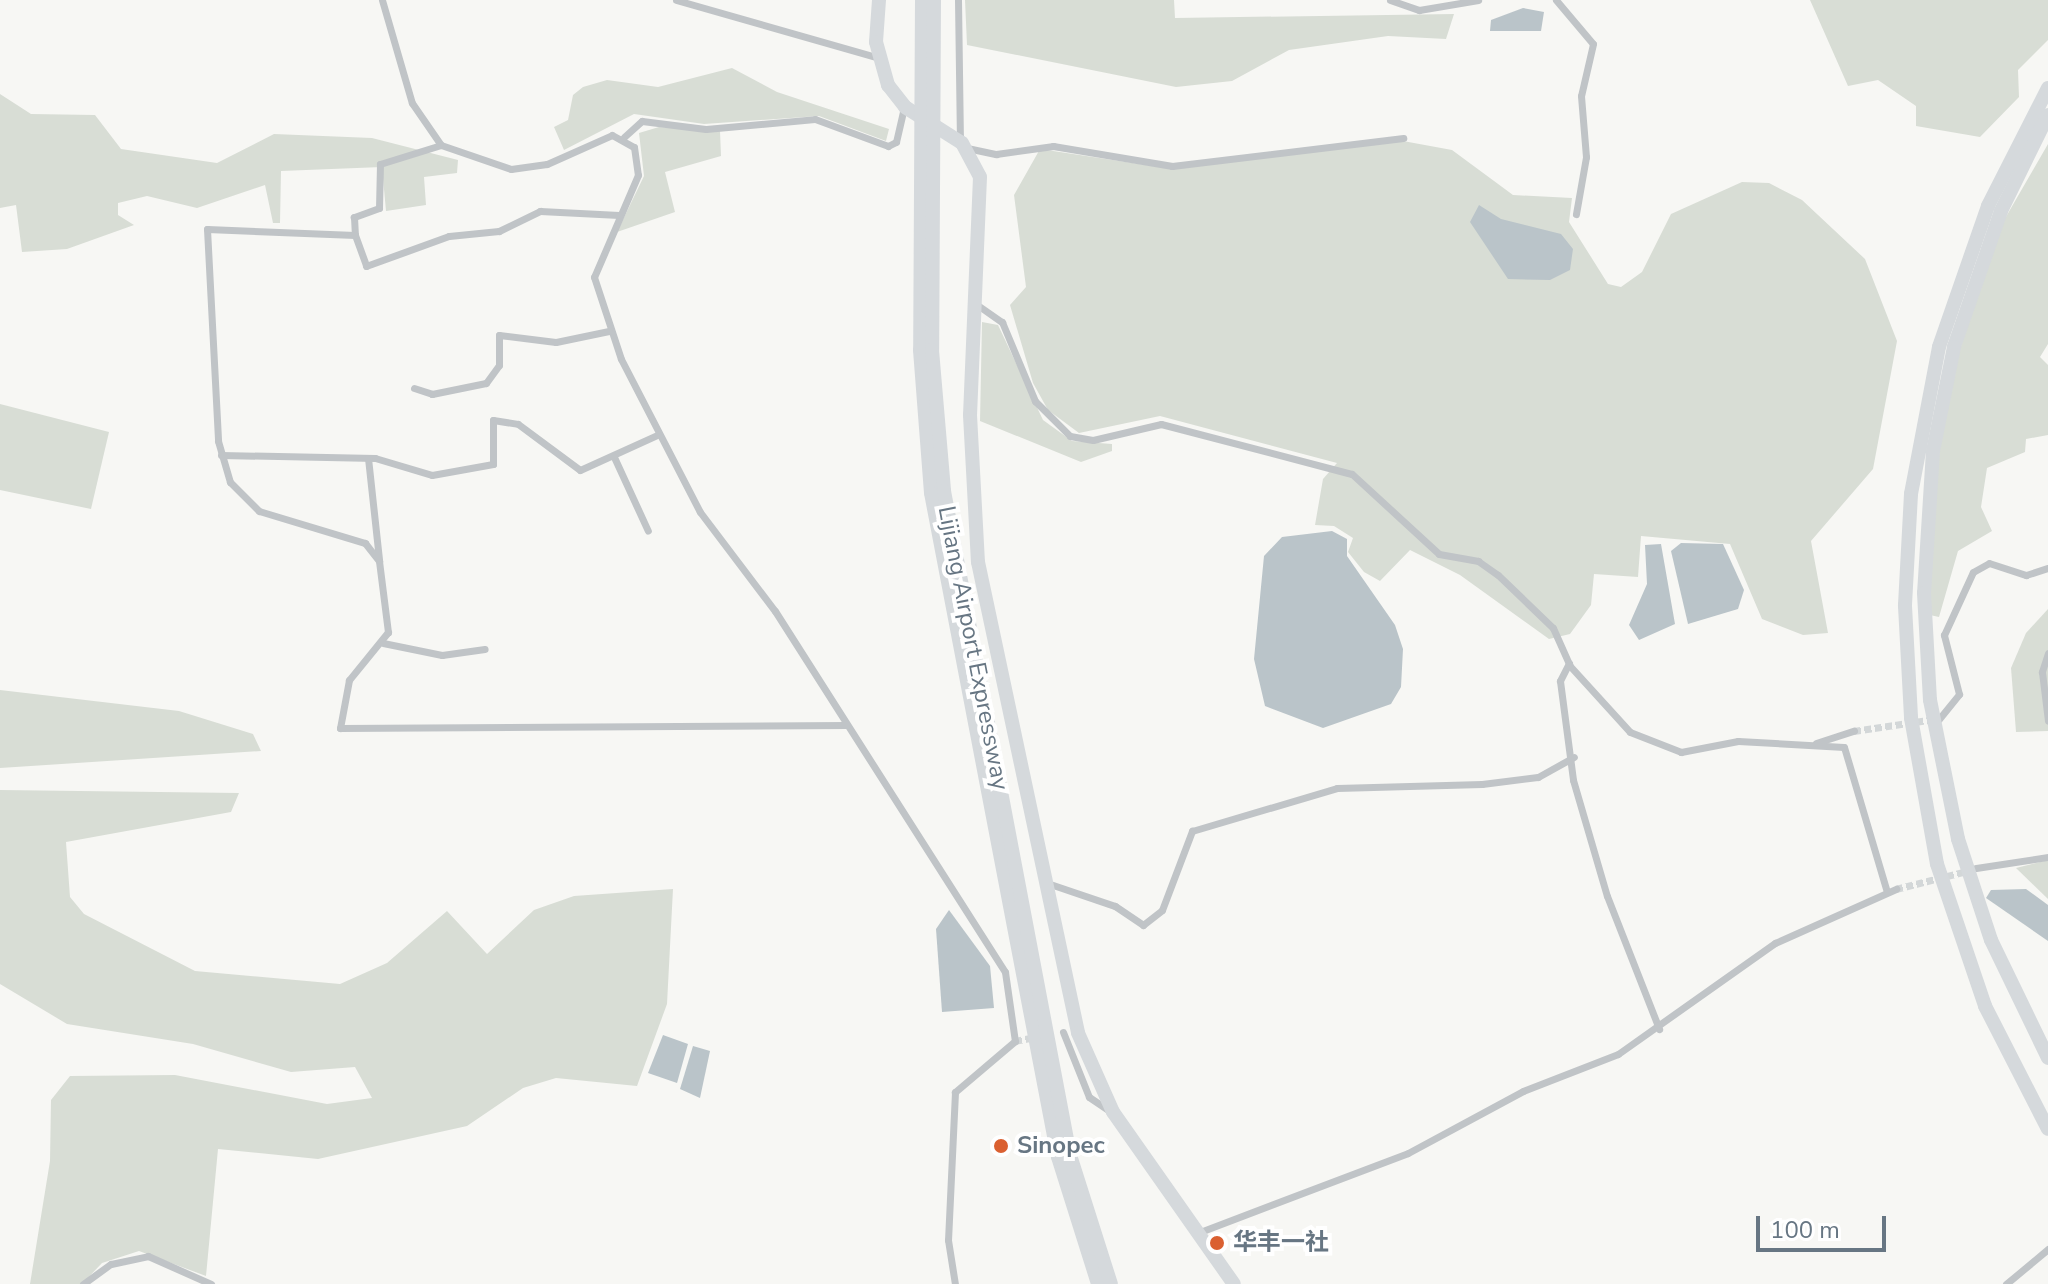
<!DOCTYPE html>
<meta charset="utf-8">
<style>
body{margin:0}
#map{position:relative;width:2048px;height:1284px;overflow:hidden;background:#f7f7f4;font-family:"Nunito Sans","Noto Sans SC",sans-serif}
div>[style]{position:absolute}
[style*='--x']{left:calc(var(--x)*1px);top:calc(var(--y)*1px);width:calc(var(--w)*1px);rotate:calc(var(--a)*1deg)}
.green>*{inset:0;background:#d8ddd5}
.water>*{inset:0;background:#bac4c9}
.street-tunnel>*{height:7px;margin-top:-3.5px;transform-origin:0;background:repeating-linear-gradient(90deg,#d3d7d8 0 7px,transparent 0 10.5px)}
.street>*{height:7px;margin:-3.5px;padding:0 3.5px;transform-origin:3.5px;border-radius:3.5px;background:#c0c4c7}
.highway>*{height:14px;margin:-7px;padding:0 7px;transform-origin:7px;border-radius:7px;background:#d5d9dc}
.dots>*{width:22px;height:22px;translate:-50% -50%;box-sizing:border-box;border:4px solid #fff;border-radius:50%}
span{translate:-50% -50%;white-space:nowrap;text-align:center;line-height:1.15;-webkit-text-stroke:8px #fff;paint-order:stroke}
.street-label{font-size:24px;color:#677683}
.poi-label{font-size:24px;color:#677683;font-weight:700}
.left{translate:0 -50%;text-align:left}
.scale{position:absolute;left:1756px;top:1216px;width:130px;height:36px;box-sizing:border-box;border:4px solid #677683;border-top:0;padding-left:10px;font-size:24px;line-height:28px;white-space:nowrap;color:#677683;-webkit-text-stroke:6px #fff;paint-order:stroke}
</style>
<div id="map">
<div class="green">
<div style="clip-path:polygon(965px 0,1174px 0,1175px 18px,1454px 14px,1446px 39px,1388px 36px,1289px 50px,1232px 81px,1176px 87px,967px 45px)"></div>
<div style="clip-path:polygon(1810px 0,2048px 0,2048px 40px,2018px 70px,2019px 97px,1980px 137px,1916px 126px,1916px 106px,1878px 80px,1848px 86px)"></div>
<div style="clip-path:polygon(732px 68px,777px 92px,889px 129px,886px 141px,819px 116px,704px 124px,634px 114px,564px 150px,554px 127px,568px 120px,573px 95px,583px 87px,607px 80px,658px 87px)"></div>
<div style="clip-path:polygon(0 94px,31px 114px,95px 115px,121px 149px,217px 163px,274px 134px,372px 138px,458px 160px,457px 173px,424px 177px,426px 205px,386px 211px,382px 167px,281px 171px,280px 223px,273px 223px,265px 185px,197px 208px,147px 196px,118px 203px,118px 215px,134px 225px,67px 249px,22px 252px,16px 205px,0 208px)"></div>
<div style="clip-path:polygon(659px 127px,720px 131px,721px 156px,665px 172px,675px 212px,617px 232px,644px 176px,639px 133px)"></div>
<div style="clip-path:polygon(1403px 141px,1452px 150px,1513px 195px,1572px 198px,1569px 222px,1608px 284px,1621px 287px,1642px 272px,1671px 214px,1742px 182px,1769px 183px,1802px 200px,1865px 259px,1897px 341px,1873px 469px,1811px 541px,1828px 633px,1803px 635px,1762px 619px,1730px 544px,1641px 536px,1638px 577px,1594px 574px,1591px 605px,1570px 634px,1549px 639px,1460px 575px,1410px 550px,1380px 581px,1364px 572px,1348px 552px,1353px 538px,1334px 526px,1315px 525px,1323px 479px,1337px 463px,1160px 416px,1079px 433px,1048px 410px,1033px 383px,1010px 305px,1026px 287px,1014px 195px,1040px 149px,1172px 169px)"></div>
<div style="clip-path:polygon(2048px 144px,2048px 344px,2040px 357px,2048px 365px,2048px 435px,2026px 439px,2025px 452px,1987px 468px,1981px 507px,1992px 531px,1958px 551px,1939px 617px,1930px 615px,1927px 572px,1945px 397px,1996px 234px)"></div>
<div style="clip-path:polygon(982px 322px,998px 325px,1043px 420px,1072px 441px,1112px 444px,1112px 451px,1081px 462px,980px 421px)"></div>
<div style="clip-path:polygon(0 404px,109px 432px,91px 509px,0 490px)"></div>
<div style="clip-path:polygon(2048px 609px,2048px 731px,2016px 732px,2011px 668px,2026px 633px)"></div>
<div style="clip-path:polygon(0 690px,179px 711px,253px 734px,261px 751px,0 768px)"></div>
<div style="clip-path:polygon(0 790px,239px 793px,231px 812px,66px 842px,70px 897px,84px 914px,195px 971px,340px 984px,387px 963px,447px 911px,487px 954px,534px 910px,574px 896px,673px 889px,667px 1004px,637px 1086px,556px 1078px,523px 1088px,467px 1126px,318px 1159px,218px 1149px,206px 1276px,139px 1251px,102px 1263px,82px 1284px,30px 1284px,50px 1161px,51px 1100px,70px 1076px,175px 1075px,327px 1104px,372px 1098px,355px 1067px,291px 1072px,193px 1044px,67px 1024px,0 984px)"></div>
<div style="clip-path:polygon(2048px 860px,2048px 899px,2016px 868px)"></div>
</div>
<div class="water">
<div style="clip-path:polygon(1523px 8px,1544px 12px,1541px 31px,1490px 31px,1491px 20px)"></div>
<div style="clip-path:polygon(1479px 205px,1501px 219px,1561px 234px,1573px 249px,1570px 270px,1550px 280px,1508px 279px,1470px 222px)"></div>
<div style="clip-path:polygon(1332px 531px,1347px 539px,1347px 556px,1395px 625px,1403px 649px,1401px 687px,1391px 704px,1323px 728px,1265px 706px,1254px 659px,1264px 556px,1282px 537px)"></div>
<div style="clip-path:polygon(1681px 543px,1723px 544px,1744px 590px,1738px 609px,1688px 624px,1671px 551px)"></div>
<div style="clip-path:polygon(1661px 544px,1675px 624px,1639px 640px,1629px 625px,1647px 584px,1645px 545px)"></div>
<div style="clip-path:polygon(2026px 889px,2048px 905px,2048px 941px,1986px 898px,1991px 890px)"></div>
<div style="clip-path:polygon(949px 910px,990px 966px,994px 1008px,942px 1012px,936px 929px)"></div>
<div style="clip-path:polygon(663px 1035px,688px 1044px,677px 1083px,648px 1073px)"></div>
<div style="clip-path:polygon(693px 1046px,710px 1051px,700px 1098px,680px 1089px)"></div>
</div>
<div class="street-tunnel">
<div style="--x:1854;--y:731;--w:82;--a:-8.4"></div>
<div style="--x:1896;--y:889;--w:73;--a:-14.2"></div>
<div style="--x:1015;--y:1041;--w:21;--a:-11"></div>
</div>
<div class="street">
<div style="--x:382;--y:0;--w:107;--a:73.8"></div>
<div style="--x:412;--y:103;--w:51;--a:55.4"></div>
<div style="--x:441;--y:145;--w:74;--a:18.9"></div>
<div style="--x:511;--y:169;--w:36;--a:-8"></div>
<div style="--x:547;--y:164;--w:71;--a:-24"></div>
<div style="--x:612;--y:135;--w:25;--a:29"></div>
<div style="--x:634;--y:147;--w:28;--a:82"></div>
<div style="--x:638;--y:175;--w:111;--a:113.3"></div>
<div style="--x:594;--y:277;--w:86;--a:71.8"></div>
<div style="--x:621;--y:359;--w:172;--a:62.7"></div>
<div style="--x:700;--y:512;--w:124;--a:52.9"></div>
<div style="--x:775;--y:611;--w:428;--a:57.5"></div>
<div style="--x:1005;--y:972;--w:70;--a:81.8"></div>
<div style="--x:1015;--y:1041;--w:79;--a:139.6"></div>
<div style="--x:955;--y:1092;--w:148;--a:92.7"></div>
<div style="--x:948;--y:1240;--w:45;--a:81"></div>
<div style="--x:676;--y:0;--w:211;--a:15.9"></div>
<div style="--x:958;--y:0;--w:141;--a:89.2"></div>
<div style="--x:1390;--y:0;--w:31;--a:19"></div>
<div style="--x:1419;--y:10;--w:60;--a:-9.6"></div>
<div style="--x:1556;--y:0;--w:57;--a:49.9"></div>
<div style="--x:1593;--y:44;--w:53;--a:103"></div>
<div style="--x:1581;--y:96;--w:61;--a:85.3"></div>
<div style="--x:1586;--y:157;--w:58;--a:100"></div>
<div style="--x:624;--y:137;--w:24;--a:-42"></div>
<div style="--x:642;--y:121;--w:64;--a:7.1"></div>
<div style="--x:706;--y:129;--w:109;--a:-5.2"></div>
<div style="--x:815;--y:119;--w:78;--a:20.3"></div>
<div style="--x:888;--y:146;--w:9;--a:-27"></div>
<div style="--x:896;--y:142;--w:35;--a:-77"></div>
<div style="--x:441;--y:145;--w:64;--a:162.7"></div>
<div style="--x:380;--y:164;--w:44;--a:91.3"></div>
<div style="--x:379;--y:208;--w:27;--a:160"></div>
<div style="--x:354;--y:217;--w:18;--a:87"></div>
<div style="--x:355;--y:235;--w:148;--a:-177.7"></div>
<div style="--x:207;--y:229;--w:212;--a:87"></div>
<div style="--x:218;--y:441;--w:43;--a:73.7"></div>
<div style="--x:230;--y:482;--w:41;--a:45"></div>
<div style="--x:259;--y:511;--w:111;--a:16.8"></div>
<div style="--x:365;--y:543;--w:23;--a:52"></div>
<div style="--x:379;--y:561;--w:72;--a:82.8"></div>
<div style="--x:388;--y:632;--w:62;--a:129.1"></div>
<div style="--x:349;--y:680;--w:49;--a:100.6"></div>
<div style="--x:340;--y:728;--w:506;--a:-0.34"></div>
<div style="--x:967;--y:148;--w:30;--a:12"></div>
<div style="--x:996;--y:154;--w:58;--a:-8"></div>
<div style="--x:1053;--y:146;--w:121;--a:9.5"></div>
<div style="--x:1172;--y:166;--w:233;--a:-6.9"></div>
<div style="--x:355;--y:235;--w:33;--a:70"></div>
<div style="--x:366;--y:266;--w:88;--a:-19.9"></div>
<div style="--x:449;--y:236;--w:50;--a:-5.7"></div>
<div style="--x:499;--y:231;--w:46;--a:-26"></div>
<div style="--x:540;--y:211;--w:79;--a:2.9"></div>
<div style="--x:976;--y:304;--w:32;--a:35"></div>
<div style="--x:1002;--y:322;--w:86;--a:67.3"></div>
<div style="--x:1035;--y:401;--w:49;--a:45"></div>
<div style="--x:1070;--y:436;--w:23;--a:10"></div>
<div style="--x:1093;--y:440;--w:70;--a:-13.2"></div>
<div style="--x:1161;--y:424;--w:197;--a:14.7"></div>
<div style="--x:1352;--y:474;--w:118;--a:42.6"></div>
<div style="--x:1439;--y:554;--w:40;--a:10"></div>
<div style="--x:1478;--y:561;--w:24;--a:35"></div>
<div style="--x:1498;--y:575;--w:76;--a:43.9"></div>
<div style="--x:1553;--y:628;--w:42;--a:65.9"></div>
<div style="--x:1570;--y:666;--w:89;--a:47.7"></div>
<div style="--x:1630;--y:732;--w:55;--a:21.4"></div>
<div style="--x:1681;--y:752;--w:58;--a:-10.9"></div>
<div style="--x:1738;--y:741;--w:106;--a:3.2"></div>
<div style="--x:1844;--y:747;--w:151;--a:73.5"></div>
<div style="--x:414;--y:388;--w:19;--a:18"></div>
<div style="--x:432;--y:394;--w:55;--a:-11.5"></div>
<div style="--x:486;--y:383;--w:22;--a:-54"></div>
<div style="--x:499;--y:365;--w:30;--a:-90"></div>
<div style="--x:499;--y:335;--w:57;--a:7"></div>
<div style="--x:556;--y:342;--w:54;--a:-11.7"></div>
<div style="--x:221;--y:455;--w:154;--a:1.1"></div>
<div style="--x:375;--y:458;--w:59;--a:16.6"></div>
<div style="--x:432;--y:475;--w:62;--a:-10.2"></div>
<div style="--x:493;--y:464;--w:44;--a:-90"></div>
<div style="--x:493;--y:420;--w:25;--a:9"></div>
<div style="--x:518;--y:424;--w:77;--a:36.6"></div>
<div style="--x:580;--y:470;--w:85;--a:-24.4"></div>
<div style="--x:614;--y:457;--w:81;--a:65.3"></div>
<div style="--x:368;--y:458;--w:102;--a:83.8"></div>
<div style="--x:383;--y:643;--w:60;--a:11.5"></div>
<div style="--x:442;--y:655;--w:43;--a:-7.9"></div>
<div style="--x:2048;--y:653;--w:20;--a:108"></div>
<div style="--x:2042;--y:672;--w:49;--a:83"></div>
<div style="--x:1569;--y:663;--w:20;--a:117"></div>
<div style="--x:1560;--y:681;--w:100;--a:82.5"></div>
<div style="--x:1573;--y:780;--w:121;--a:73.7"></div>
<div style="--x:1607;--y:896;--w:143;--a:68.6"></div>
<div style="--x:1939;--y:719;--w:32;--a:-51"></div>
<div style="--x:1959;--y:694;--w:61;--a:-104.3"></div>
<div style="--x:1944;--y:635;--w:69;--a:-65.3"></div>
<div style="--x:1973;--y:572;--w:18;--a:-29"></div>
<div style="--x:1989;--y:563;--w:39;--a:18"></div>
<div style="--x:2026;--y:575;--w:23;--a:-18"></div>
<div style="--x:1816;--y:743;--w:40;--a:-18"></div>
<div style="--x:1976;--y:868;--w:73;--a:-8.7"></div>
<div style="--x:1047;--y:883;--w:72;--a:18.7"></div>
<div style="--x:1115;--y:906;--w:34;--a:34"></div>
<div style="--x:1143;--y:925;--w:24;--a:-38"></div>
<div style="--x:1162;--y:910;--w:85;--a:-69.2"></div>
<div style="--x:1192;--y:831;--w:151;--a:-16.5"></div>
<div style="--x:1337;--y:788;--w:145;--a:-1.6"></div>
<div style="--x:1482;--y:784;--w:56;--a:-7.1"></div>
<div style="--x:1538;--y:777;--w:41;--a:-29.1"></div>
<div style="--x:1063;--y:1032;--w:70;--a:68.2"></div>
<div style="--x:1089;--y:1097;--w:25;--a:34"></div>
<div style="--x:1200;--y:1232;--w:222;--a:-20.8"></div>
<div style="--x:1408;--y:1153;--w:131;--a:-28.3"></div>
<div style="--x:1523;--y:1091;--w:102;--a:-21.3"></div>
<div style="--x:1618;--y:1054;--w:192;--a:-35.3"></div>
<div style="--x:1775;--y:943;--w:133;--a:-24.1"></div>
<div style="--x:83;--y:1284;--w:34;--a:-36"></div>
<div style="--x:111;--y:1264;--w:38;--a:-12"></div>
<div style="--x:148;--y:1256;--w:69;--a:24"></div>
<div style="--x:2006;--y:1284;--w:55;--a:-39.8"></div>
</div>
<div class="highway">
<div style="--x:879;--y:0;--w:42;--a:94.1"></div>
<div style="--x:876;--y:42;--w:45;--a:74.4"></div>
<div style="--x:888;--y:85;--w:28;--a:52"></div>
<div style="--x:905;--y:107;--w:67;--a:32.3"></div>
<div style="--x:962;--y:143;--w:38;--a:62"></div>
<div style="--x:980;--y:177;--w:238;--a:92.4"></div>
<div style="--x:970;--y:415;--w:147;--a:86.9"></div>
<div style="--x:978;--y:562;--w:481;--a:78"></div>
<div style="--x:1078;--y:1033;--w:86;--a:66.1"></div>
<div style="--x:1113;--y:1112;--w:210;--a:54.9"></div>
<div style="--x:922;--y:0;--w:350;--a:90.3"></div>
<div style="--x:920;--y:350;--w:143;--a:85.6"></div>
<div style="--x:931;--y:493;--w:676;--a:79.17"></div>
<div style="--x:1058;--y:1157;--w:133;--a:72.5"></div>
<div style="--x:934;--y:0;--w:350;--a:90.3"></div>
<div style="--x:932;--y:350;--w:142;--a:85.1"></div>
<div style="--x:944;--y:491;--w:676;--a:79.26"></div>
<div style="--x:1070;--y:1155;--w:135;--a:72.4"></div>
<div style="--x:2048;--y:88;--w:132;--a:117"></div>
<div style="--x:1988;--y:206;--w:149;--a:109.2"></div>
<div style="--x:1939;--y:347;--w:150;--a:100.8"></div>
<div style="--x:1911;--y:494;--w:112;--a:93.1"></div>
<div style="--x:1905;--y:606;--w:112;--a:86.9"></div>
<div style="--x:1911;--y:718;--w:148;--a:79.9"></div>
<div style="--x:1937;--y:864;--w:150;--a:71.3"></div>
<div style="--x:1985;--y:1006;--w:138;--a:62.9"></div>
<div style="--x:2048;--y:115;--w:107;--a:116.1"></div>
<div style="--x:2001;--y:211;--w:144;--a:109.1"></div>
<div style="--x:1954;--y:347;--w:106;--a:101.4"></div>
<div style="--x:1933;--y:451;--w:142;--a:93.6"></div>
<div style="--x:1924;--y:593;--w:107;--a:86.8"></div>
<div style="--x:1930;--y:700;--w:142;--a:78.6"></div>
<div style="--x:1958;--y:839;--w:106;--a:71.9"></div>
<div style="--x:1991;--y:940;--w:131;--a:64.2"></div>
</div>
<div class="dots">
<div style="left:1001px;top:1146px;background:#da6031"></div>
<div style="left:1217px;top:1243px;background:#da6031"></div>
</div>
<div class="street-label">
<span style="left:973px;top:648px;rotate:79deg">Lijiang Airport Expressway</span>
</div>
<div class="poi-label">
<span class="left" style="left:1017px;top:1146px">Sinopec</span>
<span class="left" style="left:1233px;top:1243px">华丰一社</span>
</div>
<div class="scale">100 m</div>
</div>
